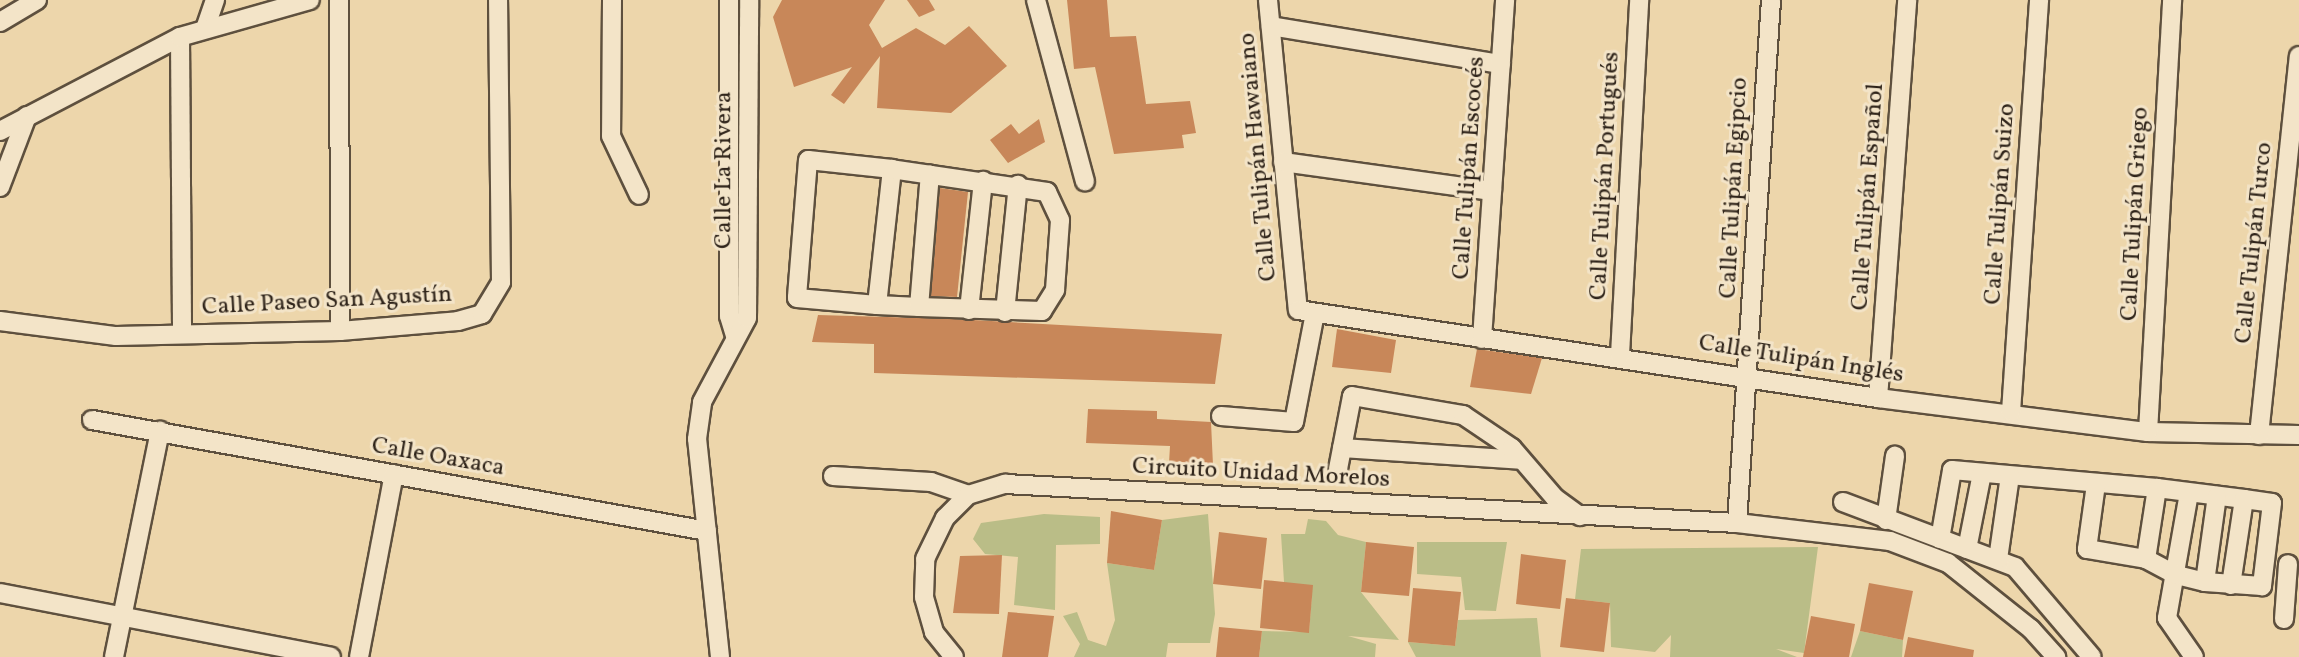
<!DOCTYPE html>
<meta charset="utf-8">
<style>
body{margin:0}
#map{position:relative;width:2299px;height:657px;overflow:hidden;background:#edd6ab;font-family:Vollkorn,serif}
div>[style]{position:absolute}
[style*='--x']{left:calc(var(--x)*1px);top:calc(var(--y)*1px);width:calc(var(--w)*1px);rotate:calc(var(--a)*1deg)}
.green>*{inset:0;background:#babd87}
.building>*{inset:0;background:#c88759}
.roads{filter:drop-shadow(2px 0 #5e503e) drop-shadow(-2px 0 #5e503e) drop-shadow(0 2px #5e503e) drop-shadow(0 -2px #5e503e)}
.minor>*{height:18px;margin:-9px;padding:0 9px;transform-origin:9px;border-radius:9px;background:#f3e4c8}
span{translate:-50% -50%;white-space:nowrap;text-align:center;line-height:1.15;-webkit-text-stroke:6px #f3e4c8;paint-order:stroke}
.street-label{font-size:24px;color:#2f241a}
</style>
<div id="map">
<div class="green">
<div style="clip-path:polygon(1044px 514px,1100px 517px,1100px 544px,1056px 545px,1055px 610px,1014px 605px,1018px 557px,985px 554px,973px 539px,981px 523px)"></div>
<div style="clip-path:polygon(1208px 514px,1215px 614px,1210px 643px,1168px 643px,1166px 657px,1074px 657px,1080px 644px,1063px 616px,1077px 612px,1088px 640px,1106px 646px,1115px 620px,1107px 563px,1154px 570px,1162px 520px)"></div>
<div style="clip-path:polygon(1308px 519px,1326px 521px,1338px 535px,1366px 542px,1361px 592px,1399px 640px,1348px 636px,1376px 644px,1375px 657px,1259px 657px,1262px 631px,1309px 632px,1312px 595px,1284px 582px,1281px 534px,1305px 534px)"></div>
<div style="clip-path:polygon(1417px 542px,1507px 542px,1496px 611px,1465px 610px,1461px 577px,1417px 574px)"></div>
<div style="clip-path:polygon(1818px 547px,1804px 653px,1776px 649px,1797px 657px,1670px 657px,1671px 635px,1655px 652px,1611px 647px,1610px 603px,1575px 599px,1581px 549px)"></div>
<div style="clip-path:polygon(1537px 618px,1541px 657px,1416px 657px,1408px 642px,1455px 646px,1458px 620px)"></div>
<div style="clip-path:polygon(1860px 631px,1903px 640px,1902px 657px,1851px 657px)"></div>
</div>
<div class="building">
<div style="clip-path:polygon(782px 0,885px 0,869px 25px,882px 48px,916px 28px,945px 45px,969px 26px,1007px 66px,951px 113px,877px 108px,880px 56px,844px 104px,831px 95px,852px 67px,794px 87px,773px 17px)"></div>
<div style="clip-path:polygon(907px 0,929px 0,935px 10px,919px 17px)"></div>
<div style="clip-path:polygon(1067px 0,1107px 0,1110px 37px,1136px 36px,1146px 104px,1190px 101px,1196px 133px,1182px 135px,1184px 148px,1114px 154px,1095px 67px,1074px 69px)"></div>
<div style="clip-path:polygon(1039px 119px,1045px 142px,1008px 163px,990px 140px,1011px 124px,1019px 134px)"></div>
<div style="clip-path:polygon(940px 188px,968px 192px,957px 297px,931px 296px)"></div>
<div style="clip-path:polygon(818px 315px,955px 319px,1222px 334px,1215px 384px,874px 373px,874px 344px,812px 342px)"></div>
<div style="clip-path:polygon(1337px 329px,1396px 340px,1391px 373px,1332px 367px)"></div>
<div style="clip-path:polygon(1477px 349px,1542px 358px,1531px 394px,1470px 387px)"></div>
<div style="clip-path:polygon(1088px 409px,1157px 411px,1157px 419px,1211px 422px,1213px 465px,1169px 463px,1170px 446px,1086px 443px)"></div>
<div style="clip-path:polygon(1111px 511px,1162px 520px,1154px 570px,1107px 563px)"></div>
<div style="clip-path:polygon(1219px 532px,1267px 538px,1261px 589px,1213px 584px)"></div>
<div style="clip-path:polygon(1366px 542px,1414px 547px,1409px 596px,1361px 592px)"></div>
<div style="clip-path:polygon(1521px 554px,1566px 560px,1560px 609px,1516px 604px)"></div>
<div style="clip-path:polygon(1002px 555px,999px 614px,953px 613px,960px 556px)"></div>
<div style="clip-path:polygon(1264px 580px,1313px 585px,1309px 633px,1260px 628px)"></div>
<div style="clip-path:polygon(1869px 583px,1913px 591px,1903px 640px,1860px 631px)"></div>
<div style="clip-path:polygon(1413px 588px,1461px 592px,1455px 646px,1408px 642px)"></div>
<div style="clip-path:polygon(1566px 598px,1610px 603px,1604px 652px,1560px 647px)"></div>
<div style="clip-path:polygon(1008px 612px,1054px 616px,1048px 657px,1002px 657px)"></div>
<div style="clip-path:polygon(1811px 616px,1855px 624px,1849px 657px,1803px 657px)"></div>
<div style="clip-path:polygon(1219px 627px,1262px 631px,1259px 657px,1216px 657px)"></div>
<div style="clip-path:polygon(1908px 637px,1974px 650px,1973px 657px,1904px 657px)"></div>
</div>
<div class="roads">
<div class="minor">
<div style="--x:339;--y:0;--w:331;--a:89.8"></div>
<div style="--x:612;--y:0;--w:136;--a:90.4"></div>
<div style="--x:611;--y:136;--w:65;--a:64.6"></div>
<div style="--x:729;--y:0;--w:316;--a:90"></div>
<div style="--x:729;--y:316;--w:21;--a:73"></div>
<div style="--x:1036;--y:0;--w:188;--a:74.9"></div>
<div style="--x:1268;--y:0;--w:311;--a:84.5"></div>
<div style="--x:1298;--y:310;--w:587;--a:8.63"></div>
<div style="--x:1878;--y:398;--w:272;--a:7.2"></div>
<div style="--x:2148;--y:432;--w:151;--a:1.1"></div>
<div style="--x:0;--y:22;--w:43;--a:-30.7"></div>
<div style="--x:206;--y:26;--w:28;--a:-71"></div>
<div style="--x:1271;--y:26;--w:233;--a:9.4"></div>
<div style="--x:180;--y:37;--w:297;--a:89.6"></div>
<div style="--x:0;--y:131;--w:203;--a:-27.6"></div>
<div style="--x:180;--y:37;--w:135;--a:-15.9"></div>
<div style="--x:1283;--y:162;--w:211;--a:7.9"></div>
<div style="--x:0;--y:187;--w:76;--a:-69.2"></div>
<div style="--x:877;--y:305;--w:137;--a:-83.7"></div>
<div style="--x:892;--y:169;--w:84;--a:-173.9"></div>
<div style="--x:808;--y:160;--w:138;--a:94.6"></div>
<div style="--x:797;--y:298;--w:80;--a:5"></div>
<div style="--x:877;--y:305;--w:42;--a:2.7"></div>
<div style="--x:919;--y:307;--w:123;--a:1.9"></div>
<div style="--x:1042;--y:311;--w:25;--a:-58"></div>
<div style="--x:1055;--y:290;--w:70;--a:-85.9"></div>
<div style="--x:1060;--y:220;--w:31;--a:-115"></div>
<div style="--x:1047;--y:192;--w:157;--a:-171.6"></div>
<div style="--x:919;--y:307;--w:133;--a:-85.3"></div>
<div style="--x:969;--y:310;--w:130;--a:-83.8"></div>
<div style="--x:1005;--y:312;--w:128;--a:-84.2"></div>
<div style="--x:0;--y:321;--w:117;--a:7.4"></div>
<div style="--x:116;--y:336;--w:224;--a:-1.3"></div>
<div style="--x:340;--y:331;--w:118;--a:-4.8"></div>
<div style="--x:458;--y:321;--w:25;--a:-16"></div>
<div style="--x:482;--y:314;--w:37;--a:-59"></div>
<div style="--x:501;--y:282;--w:282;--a:-90.6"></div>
<div style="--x:1482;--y:339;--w:340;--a:-86.1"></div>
<div style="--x:1620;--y:355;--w:356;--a:-86.9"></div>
<div style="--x:1878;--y:398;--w:399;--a:-85.8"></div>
<div style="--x:2011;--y:412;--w:413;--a:-86.1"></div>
<div style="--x:1221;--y:416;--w:73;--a:4.7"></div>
<div style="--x:1294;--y:422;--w:111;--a:-79.1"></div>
<div style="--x:92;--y:420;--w:625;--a:10.23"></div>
<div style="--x:2148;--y:432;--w:433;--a:-86.8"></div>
<div style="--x:2259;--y:435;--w:381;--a:-84"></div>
<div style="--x:1342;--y:448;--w:179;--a:3.8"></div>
<div style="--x:1338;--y:469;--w:74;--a:-79.1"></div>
<div style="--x:1352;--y:396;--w:113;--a:9.7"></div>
<div style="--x:1463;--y:415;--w:59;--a:34"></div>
<div style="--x:1512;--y:448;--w:66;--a:49.3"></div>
<div style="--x:1555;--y:498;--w:31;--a:36"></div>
<div style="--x:833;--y:476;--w:98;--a:3.5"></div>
<div style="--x:931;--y:482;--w:39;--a:19"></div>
<div style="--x:2189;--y:493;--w:127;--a:100"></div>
<div style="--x:2167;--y:618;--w:47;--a:55.3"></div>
<div style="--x:1843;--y:502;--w:184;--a:20.7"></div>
<div style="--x:2015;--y:567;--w:118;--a:49.5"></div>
<div style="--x:1886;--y:520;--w:65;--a:-82"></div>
<div style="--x:1737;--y:523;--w:524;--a:-86.28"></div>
<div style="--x:1940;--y:539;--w:70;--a:-80.1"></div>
<div style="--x:1952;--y:470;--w:206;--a:5"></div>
<div style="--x:2157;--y:488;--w:88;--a:7.2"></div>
<div style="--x:2244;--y:499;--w:28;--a:8"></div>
<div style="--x:2272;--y:503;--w:84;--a:96.9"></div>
<div style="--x:2262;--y:586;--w:57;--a:-176"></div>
<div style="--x:2205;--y:582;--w:30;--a:-166"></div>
<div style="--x:2176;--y:575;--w:34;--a:-152"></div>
<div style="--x:2146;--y:559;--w:60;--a:-170.4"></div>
<div style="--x:2087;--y:549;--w:66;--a:-82.1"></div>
<div style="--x:1967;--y:549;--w:77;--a:-78.8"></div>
<div style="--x:1998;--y:559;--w:84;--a:-81.8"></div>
<div style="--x:2146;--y:559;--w:72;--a:-81.2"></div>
<div style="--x:2205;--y:582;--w:87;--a:-82.1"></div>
<div style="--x:2231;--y:585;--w:87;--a:-81.4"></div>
<div style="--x:0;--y:593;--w:337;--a:10.9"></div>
<div style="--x:2284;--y:619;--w:55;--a:-85.8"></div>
<div style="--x:114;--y:657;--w:231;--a:-78.5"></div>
<div style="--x:359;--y:657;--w:186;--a:-79.2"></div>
<div style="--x:720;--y:657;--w:219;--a:-96"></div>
<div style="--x:697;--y:439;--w:37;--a:-82"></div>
<div style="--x:702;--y:402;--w:95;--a:-61.8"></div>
<div style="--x:747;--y:318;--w:318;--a:-89.6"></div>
<div style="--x:954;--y:657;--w:32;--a:-129"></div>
<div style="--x:934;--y:632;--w:36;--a:-106"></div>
<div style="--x:924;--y:597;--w:38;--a:-88"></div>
<div style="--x:925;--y:559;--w:46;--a:-64"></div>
<div style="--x:945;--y:518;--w:33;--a:-45"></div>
<div style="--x:968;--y:495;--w:39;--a:-17"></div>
<div style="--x:1005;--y:484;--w:733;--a:3.05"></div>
<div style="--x:1737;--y:523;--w:154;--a:6.7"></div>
<div style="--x:1890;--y:541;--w:62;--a:20.8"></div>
<div style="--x:1948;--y:563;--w:106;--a:38.5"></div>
<div style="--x:2031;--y:629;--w:38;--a:48"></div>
</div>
</div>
<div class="street-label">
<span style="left:1259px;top:157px;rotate:-95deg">Calle Tulipán Hawaiano</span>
<span style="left:1470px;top:168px;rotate:-86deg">Calle Tulipán Escocés</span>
<span style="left:725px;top:170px;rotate:-90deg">Calle La Rivera</span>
<span style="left:1606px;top:176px;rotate:-87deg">Calle Tulipán Portugués</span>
<span style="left:1735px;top:188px;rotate:-87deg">Calle Tulipán Egipcio</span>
<span style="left:1869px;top:197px;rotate:-86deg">Calle Tulipán Español</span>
<span style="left:2001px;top:204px;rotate:-86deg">Calle Tulipán Suizo</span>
<span style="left:2136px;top:214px;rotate:-87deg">Calle Tulipán Griego</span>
<span style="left:2255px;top:243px;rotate:-84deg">Calle Tulipán Turco</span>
<span style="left:327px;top:302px;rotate:-3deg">Calle Paseo San Agustín</span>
<span style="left:1801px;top:360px;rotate:9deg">Calle Tulipán Inglés</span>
<span style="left:438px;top:458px;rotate:10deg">Calle Oaxaca</span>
<span style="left:1261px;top:474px;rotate:3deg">Circuito Unidad Morelos</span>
</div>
</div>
